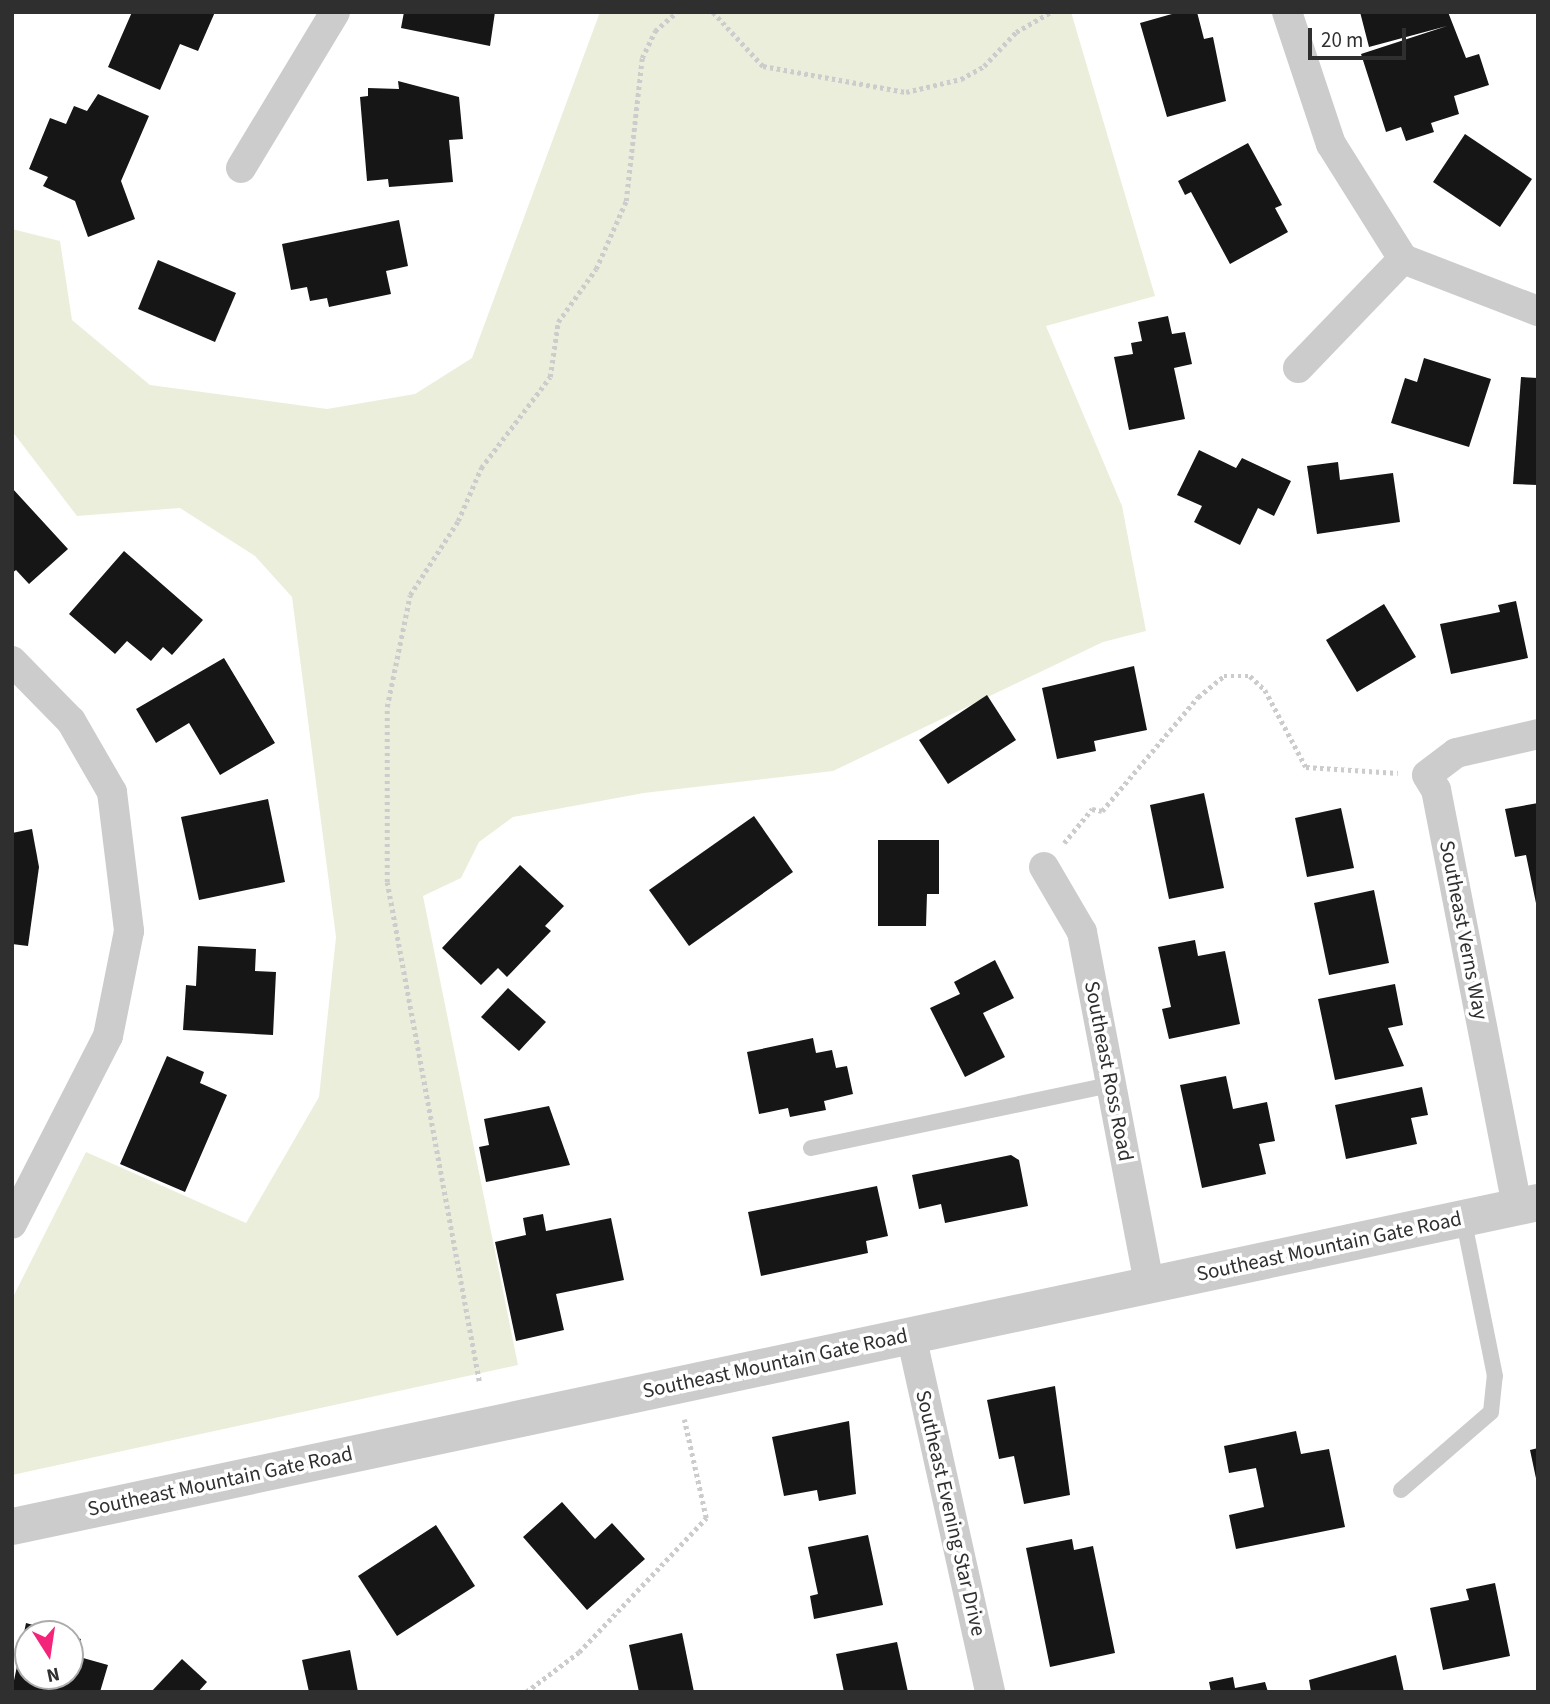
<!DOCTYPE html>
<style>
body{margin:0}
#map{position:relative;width:1550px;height:1704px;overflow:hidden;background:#fff;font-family:"Source Sans 3",sans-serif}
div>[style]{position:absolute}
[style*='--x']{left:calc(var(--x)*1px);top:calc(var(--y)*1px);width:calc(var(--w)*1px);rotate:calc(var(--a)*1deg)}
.green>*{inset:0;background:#eceedc}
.building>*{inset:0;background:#161616}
.path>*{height:4.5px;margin-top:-2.25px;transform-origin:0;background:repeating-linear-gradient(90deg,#ccc 0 3.5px,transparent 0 7px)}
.service>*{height:16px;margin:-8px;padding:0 8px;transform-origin:8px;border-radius:8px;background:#ccc}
.minor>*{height:30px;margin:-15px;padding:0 15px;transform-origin:15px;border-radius:15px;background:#ccc}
.tertiary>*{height:37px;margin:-18.5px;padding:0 18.5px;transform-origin:18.5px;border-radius:18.5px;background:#ccc}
span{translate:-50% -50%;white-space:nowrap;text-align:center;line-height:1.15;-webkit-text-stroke:7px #fff;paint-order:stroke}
.street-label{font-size:21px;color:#2f2f2f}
.frame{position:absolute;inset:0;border:14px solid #2f2f2f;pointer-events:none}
.north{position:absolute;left:14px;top:1620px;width:70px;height:70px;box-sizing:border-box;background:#fff;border:2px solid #acacac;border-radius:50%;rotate:168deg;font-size:19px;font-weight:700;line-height:28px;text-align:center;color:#2f2f2f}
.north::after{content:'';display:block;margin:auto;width:24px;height:32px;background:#f4247a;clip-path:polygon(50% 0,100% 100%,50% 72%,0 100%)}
.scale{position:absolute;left:1308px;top:28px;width:98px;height:32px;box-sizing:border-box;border:4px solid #2f2f2f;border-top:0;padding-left:9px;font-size:21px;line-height:24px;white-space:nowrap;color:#2f2f2f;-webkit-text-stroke:5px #fff;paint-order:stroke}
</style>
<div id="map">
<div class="green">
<div style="clip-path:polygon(600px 12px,1071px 12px,1155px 296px,1046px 326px,1122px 506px,1146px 631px,1103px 642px,833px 771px,644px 793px,513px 817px,479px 842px,461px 878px,423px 896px,518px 1365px,12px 1475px,12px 1299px,86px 1152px,246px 1223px,319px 1097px,336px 937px,292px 597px,255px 556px,180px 508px,77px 516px,12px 431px,12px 229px,60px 241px,72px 320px,150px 385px,327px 409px,415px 394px,472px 358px)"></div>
</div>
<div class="building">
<div style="clip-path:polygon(132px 12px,215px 12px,198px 51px,180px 44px,160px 90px,108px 67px)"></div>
<div style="clip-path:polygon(404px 12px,495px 12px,490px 46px,401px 28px)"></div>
<div style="clip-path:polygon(1179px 12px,1197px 12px,1204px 39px,1213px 37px,1226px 101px,1167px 117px,1140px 23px)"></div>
<div style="clip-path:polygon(1360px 12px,1448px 12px,1466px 58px,1479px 54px,1489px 85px,1454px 96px,1459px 114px,1431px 123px,1434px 132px,1406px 141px,1401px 127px,1386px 132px,1361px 54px,1447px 26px,1369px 47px)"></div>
<div style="clip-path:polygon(398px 81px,459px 97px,463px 139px,449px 140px,453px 182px,389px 187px,388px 179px,367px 181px,360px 97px,368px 96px,368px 88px,399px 89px)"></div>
<div style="clip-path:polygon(98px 94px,149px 116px,121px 181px,135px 219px,88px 237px,75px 201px,43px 186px,48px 177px,29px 169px,50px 118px,66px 124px,74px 106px,87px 111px)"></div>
<div style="clip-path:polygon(1465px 134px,1532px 179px,1500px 227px,1433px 182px)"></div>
<div style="clip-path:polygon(1248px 143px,1282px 205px,1275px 208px,1288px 232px,1230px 264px,1191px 192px,1185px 195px,1178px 181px)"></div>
<div style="clip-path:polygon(399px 220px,408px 266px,386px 271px,391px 294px,329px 307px,327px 298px,310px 301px,307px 287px,291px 290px,282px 244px)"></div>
<div style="clip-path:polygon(158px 260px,236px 293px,215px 342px,138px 309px)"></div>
<div style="clip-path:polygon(1168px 316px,1172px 334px,1185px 332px,1192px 364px,1174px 368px,1185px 419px,1129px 430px,1114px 357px,1133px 354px,1131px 343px,1142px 341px,1138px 322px)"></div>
<div style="clip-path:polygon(1424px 358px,1491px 379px,1469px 447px,1391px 423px,1405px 378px,1417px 382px)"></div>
<div style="clip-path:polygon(1521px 377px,1538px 378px,1538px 485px,1513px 484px)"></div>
<div style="clip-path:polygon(1199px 450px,1236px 468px,1242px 458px,1291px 481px,1274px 516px,1258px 508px,1240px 545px,1194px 522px,1202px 506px,1177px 495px)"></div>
<div style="clip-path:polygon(1338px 462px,1340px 480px,1393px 473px,1400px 522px,1317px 534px,1307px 466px)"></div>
<div style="clip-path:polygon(12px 488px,68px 549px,29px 584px,16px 570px,12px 573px)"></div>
<div style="clip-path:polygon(124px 551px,203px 620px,172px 655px,163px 647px,151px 661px,127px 641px,115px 654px,69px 614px)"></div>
<div style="clip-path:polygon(1516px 601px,1528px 658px,1451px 674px,1440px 624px,1500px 612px,1498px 605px)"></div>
<div style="clip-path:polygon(1384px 604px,1416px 657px,1357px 692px,1326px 640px)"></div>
<div style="clip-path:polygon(224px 658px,275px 743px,220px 775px,189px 723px,156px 743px,136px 709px)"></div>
<div style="clip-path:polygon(1134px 666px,1147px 730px,1094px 741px,1096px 751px,1057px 759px,1042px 688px)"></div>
<div style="clip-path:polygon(987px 695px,1016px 740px,948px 784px,919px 740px)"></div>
<div style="clip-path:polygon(1204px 793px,1224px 888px,1169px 899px,1150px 805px)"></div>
<div style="clip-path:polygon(268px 799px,285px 882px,199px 900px,181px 817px)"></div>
<div style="clip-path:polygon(1538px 803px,1538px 908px,1537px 908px,1526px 855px,1515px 857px,1505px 809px)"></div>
<div style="clip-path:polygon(1341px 808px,1354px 868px,1307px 877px,1295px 818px)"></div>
<div style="clip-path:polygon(754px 816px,793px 872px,689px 946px,649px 890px)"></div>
<div style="clip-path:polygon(32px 829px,39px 867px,28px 946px,12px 944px,12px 833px)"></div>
<div style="clip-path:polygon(878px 840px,939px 840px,939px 894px,927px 894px,926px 926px,878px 926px)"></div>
<div style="clip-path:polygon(520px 865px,564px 906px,545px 926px,551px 931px,507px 977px,498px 968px,481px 985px,442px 948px)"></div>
<div style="clip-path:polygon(1374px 890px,1389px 963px,1329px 975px,1314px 903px)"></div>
<div style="clip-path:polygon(1195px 940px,1198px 956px,1225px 951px,1240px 1024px,1169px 1039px,1162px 1009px,1171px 1007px,1158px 947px)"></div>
<div style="clip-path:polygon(198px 946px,256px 949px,255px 971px,276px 972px,273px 1035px,183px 1030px,186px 985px,196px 986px)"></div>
<div style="clip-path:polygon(995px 960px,1014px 998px,983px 1013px,1005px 1057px,965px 1077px,930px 1008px,960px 994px,954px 982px)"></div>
<div style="clip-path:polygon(1395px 984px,1403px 1025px,1388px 1028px,1404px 1066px,1335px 1080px,1318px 999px)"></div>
<div style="clip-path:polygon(508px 988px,546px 1022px,519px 1051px,481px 1017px)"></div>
<div style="clip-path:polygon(813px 1038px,816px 1053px,832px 1050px,836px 1068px,847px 1066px,853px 1094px,824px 1101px,826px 1110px,790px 1117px,788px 1108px,759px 1114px,747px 1052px)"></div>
<div style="clip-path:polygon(167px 1056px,204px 1072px,200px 1083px,227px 1095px,185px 1192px,120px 1164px)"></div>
<div style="clip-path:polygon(1226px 1076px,1233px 1109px,1267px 1102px,1275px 1141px,1259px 1144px,1266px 1174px,1202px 1188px,1180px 1085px)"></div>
<div style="clip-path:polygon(1422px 1087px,1428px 1115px,1411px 1118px,1417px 1144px,1346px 1159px,1335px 1105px)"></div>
<div style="clip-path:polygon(549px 1106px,570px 1165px,486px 1182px,479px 1147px,489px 1145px,484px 1119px)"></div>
<div style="clip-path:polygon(1011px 1155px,1019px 1160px,1028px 1206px,945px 1223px,941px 1204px,919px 1209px,912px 1175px)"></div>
<div style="clip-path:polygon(877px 1186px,888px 1236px,866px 1241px,868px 1253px,761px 1276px,748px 1212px)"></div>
<div style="clip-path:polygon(543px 1214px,546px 1231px,611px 1218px,624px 1280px,556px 1294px,564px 1330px,516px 1341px,495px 1242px,526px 1235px,523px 1218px)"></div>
<div style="clip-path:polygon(1055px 1386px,1070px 1495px,1024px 1504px,1014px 1456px,999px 1459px,987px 1400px)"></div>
<div style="clip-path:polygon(849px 1421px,856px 1494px,819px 1501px,817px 1490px,784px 1496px,772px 1437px)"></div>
<div style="clip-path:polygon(1296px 1431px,1301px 1454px,1329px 1449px,1345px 1527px,1236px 1549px,1229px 1515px,1264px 1507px,1256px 1468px,1229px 1473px,1224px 1446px)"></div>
<div style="clip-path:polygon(1538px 1448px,1538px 1482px,1537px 1483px,1530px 1450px)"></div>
<div style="clip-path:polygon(562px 1502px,595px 1539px,612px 1523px,645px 1559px,587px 1610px,523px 1537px)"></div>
<div style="clip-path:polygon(436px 1525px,475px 1586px,397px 1636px,358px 1576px)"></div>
<div style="clip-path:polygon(868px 1535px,883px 1605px,814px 1619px,810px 1596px,818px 1594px,808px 1547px)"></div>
<div style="clip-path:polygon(1072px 1539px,1074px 1550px,1093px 1546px,1115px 1653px,1050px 1667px,1026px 1548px)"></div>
<div style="clip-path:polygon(1495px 1583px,1510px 1656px,1443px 1670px,1430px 1608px,1469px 1600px,1466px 1589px)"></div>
<div style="clip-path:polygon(26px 1623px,62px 1633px,28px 1634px,28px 1676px,70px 1676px,70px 1636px,81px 1639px,76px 1656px,108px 1665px,100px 1692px,12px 1690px)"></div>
<div style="clip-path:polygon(682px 1633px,694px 1692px,639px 1692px,629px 1645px)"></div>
<div style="clip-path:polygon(897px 1642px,908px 1692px,844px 1692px,836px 1654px)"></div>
<div style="clip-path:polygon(350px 1650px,358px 1692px,309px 1692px,302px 1660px)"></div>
<div style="clip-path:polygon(1396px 1655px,1404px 1692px,1311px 1692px,1309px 1680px)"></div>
<div style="clip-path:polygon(182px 1659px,207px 1682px,198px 1692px,151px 1692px)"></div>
<div style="clip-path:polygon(1233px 1677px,1235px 1688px,1265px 1682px,1268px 1692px,1211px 1692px,1209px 1682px)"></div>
</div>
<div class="path">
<div style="--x:713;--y:12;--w:74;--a:47.2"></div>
<div style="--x:763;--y:66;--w:145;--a:10.3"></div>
<div style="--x:906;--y:92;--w:57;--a:-13.3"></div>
<div style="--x:961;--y:79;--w:26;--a:-29"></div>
<div style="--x:984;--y:66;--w:47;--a:-46.7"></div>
<div style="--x:1016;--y:32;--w:40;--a:-29.7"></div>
<div style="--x:1064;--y:843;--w:44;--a:-50.5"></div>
<div style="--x:1092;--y:809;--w:10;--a:11"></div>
<div style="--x:1102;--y:811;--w:149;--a:-49.9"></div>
<div style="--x:1198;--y:697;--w:33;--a:-39"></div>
<div style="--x:1224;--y:676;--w:26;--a:0"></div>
<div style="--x:1250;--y:676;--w:21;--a:43"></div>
<div style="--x:1265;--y:690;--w:87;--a:62"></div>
<div style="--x:1306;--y:767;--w:92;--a:3.7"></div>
<div style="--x:479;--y:1381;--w:507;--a:-100.45"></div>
<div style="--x:387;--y:882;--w:175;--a:-90"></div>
<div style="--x:387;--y:707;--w:114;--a:-78.4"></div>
<div style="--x:410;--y:595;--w:88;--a:-57"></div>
<div style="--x:458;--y:521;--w:58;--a:-66.5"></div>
<div style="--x:481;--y:468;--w:114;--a:-52.8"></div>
<div style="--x:550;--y:377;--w:56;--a:-81.7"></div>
<div style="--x:558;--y:322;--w:65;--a:-54.4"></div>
<div style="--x:596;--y:269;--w:74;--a:-66.2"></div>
<div style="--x:626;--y:201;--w:144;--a:-83.6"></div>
<div style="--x:642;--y:58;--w:30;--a:-64"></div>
<div style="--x:655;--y:31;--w:29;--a:-41"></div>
<div style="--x:526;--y:1692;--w:66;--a:-37"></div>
<div style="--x:579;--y:1652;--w:185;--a:-46.5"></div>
<div style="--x:706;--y:1518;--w:101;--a:-102.5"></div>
</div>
<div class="service">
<div style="--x:811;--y:1148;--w:307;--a:-11.9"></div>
<div style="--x:1401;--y:1490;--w:119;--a:-40.9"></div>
<div style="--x:1491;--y:1412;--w:36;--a:-84"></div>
<div style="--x:1495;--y:1376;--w:162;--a:-101.4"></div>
</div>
<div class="minor">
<div style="--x:1287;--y:12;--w:139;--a:71.6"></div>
<div style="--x:1331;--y:144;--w:136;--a:57.9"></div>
<div style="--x:1403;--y:259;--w:145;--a:21.1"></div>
<div style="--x:241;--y:168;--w:182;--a:-58.9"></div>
<div style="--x:1298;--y:368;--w:151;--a:-46.1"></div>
<div style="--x:12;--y:661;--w:84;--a:45.5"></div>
<div style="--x:71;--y:721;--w:82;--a:60"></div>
<div style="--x:112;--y:792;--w:140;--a:83"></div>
<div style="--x:129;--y:931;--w:107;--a:101.3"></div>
<div style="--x:108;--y:1036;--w:211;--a:117.1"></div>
<div style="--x:1044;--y:867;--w:75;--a:59.7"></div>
<div style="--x:1082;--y:932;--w:358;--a:79.2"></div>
<div style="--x:1517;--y:1206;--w:424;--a:-101"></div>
<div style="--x:1436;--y:790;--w:17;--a:-121"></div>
<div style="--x:1427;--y:775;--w:36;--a:-37"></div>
<div style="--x:1456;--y:753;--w:84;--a:-13"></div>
<div style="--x:911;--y:1335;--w:366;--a:77.5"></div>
</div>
<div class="tertiary">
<div style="--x:12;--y:1526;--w:1560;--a:-11.99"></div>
</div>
<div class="street-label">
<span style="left:1464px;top:930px;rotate:79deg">Southeast Verns Way</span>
<span style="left:1109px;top:1071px;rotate:79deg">Southeast Ross Road</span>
<span style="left:1329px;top:1246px;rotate:-12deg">Southeast Mountain Gate Road</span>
<span style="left:775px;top:1363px;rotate:-12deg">Southeast Mountain Gate Road</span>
<span style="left:220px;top:1481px;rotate:-12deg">Southeast Mountain Gate Road</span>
<span style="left:951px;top:1513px;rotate:77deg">Southeast Evening Star Drive</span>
</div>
<div class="frame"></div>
<div class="north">N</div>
<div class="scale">20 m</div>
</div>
